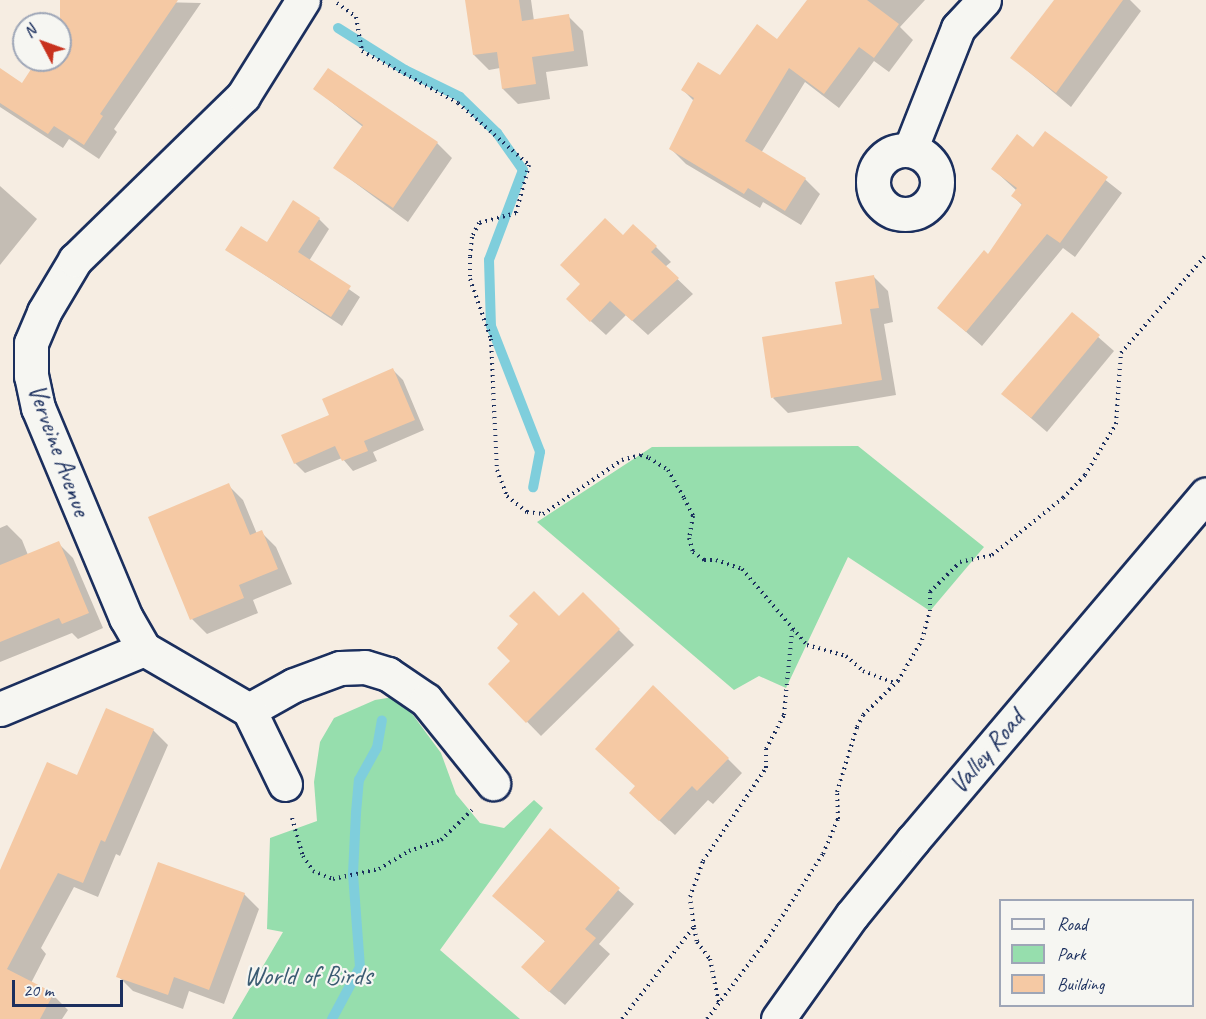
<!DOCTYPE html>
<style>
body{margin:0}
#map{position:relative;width:1206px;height:1019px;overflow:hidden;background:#f6ede2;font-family:Caveat,sans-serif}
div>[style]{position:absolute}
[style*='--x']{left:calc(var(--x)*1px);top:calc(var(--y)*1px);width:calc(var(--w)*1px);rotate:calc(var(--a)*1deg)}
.green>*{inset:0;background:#96dead}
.shadow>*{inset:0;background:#0003}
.stream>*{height:10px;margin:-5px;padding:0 5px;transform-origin:5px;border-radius:5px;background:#7fcedc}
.building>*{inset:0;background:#f5c9a4}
.path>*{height:4px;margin-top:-2px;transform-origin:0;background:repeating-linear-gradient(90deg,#1b2f5e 0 1.5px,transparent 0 6px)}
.roads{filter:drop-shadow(2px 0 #1b2f5e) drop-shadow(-2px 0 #1b2f5e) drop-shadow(0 2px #1b2f5e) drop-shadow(0 -2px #1b2f5e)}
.minor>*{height:33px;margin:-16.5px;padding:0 16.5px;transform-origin:16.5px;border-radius:16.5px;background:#f6f6f2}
.minor>.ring{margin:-16.5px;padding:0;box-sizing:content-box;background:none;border:33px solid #f6f6f2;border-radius:50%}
.tertiary>*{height:33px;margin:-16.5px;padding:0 16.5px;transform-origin:16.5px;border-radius:16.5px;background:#f6f6f2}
span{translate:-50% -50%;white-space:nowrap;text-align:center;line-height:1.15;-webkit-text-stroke:4.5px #f6f6f2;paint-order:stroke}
.street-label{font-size:26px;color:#1b2f5e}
.park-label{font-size:26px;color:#3a5b72}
.legend{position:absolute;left:999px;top:899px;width:195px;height:108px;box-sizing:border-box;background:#f6f6f2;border:2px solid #9ea6b7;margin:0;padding:8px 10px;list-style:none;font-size:18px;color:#1b2f5e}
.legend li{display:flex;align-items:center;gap:12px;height:30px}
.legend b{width:30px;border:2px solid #9ea6b7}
.north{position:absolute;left:12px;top:12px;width:60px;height:60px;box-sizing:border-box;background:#f6f6f2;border:2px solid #9ea6b7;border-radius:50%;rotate:311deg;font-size:16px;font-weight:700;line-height:24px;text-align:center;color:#1b2f5e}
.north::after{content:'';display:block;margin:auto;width:21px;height:27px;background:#c8321e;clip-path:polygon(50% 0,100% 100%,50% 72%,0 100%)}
.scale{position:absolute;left:12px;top:980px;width:111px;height:27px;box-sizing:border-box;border:3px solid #1b2f5e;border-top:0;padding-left:8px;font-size:18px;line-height:21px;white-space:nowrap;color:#1b2f5e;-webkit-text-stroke:4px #f6f6f2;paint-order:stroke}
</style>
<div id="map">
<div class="green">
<div style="clip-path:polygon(858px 446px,984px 547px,930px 611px,848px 557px,786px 688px,759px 676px,734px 690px,537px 522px,652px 447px)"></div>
<div style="clip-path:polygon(399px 696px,441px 753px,456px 794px,480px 823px,504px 828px,534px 800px,543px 808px,440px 950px,520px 1019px,232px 1019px,283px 932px,267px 929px,270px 838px,317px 821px,314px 782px,320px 742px,334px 718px,375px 700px)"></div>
</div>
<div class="shadow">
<div style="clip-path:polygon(71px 0,201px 3px,114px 129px,117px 132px,99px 159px,69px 139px,63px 148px,0 107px,0 73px,23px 85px,39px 60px,60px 60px,60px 28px)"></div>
<div style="clip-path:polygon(467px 0,531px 0,534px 21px,568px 16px,583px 31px,588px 66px,546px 72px,550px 99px,518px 104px,503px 89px,500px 68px,489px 70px,474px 55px)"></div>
<div style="clip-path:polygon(809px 0,925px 0,900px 27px,913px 40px,889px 72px,874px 61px,839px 108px,805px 82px,761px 153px,805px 179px,820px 194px,801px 225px,763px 202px,760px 208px,686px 164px,671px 149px,694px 101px,683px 90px,720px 77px,777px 41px)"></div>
<div style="clip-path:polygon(1056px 0,1130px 0,1141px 11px,1071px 107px,1012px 58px)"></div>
<div style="clip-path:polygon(315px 89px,437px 143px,452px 158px,408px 222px,335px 168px,363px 127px)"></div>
<div style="clip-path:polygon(1046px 133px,1122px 193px,1075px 257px,1063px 248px,982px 346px,939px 308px,989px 256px,1023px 206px,1013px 196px,1017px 191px,993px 169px,1034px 149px)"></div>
<div style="clip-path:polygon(0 186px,37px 219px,0 265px)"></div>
<div style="clip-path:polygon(319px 219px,329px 229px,309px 261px,360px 297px,342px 326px,227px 250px,267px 244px)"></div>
<div style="clip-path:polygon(623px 237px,656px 247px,671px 262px,665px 267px,693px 294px,648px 335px,626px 315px,606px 335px,583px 314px)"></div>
<div style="clip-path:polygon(873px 276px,888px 291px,893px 322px,884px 324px,896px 395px,788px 413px,773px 398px,843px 325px)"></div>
<div style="clip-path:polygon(1072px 314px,1114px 351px,1047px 432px,1003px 394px)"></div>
<div style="clip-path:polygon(393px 370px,403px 380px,424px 430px,373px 452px,377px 461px,353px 471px,342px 458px,305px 473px,295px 463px,331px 416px)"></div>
<div style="clip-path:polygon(228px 485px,243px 500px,257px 534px,261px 532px,276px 547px,292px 584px,253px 600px,258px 613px,207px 634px,192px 619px,150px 518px)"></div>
<div style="clip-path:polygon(7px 525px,22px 540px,28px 555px,58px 543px,73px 558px,103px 628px,78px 639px,72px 633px,0 662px,0 528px)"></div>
<div style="clip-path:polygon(583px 594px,634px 645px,541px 736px,490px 684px)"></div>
<div style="clip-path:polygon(153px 730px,168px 745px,120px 856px,116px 854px,98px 897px,74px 887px,41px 948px,46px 954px,31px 983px,53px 995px,68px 1010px,62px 1019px,0 1019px,0 874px,78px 777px)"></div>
<div style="clip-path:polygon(728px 759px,742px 773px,713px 804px,708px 800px,675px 835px,646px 808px,636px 787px)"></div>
<div style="clip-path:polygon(550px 830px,634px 904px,599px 944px,610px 954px,565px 1005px,538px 982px,546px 942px,494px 895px)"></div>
<div style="clip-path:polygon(244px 894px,259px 909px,224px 1004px,189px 991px,183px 1009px,133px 991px,118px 976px)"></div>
</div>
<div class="stream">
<div style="--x:338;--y:28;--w:79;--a:32.1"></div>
<div style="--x:405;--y:70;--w:61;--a:26.1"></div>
<div style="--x:460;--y:97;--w:52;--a:44.2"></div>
<div style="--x:497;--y:133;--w:45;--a:54.9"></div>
<div style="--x:523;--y:170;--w:96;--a:110.7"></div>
<div style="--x:489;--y:260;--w:66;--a:88.3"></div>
<div style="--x:491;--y:326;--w:135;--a:68.7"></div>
<div style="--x:540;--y:452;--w:36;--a:101"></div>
<div style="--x:332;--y:1019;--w:59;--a:-61.7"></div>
<div style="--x:360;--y:967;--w:93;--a:-94.3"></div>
<div style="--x:353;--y:874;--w:61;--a:-87.2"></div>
<div style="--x:356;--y:813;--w:33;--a:-85"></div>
<div style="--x:359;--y:780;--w:37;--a:-61"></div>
<div style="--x:377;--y:748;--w:28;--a:-80"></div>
</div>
<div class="building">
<div style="clip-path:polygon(60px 0,178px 0,100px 114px,103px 116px,84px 145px,54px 126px,48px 134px,0 103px,0 68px,22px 83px,37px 60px,60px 60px)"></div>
<div style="clip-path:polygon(465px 0,519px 0,522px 21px,569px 14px,574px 51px,532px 57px,536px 84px,502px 89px,497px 52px,473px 55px)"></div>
<div style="clip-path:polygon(807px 0,867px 0,899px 24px,874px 58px,859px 47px,824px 94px,789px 68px,745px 141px,806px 178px,785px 211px,748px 188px,744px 194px,669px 149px,694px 98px,681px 90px,698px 62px,720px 75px,757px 24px,777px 39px)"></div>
<div style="clip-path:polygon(1054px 0,1123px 0,1056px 93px,1010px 58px)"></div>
<div style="clip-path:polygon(328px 68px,438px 142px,393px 208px,333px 168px,363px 125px,313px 89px)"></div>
<div style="clip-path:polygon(1045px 131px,1108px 177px,1060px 243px,1047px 234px,966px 332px,937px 308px,984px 250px,988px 254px,1022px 204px,1011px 196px,1017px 188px,991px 169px,1017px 134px,1033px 147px)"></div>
<div style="clip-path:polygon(293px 200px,320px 218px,298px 252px,351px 286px,331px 317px,225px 250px,241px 226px,267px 242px)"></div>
<div style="clip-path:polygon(605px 218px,623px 235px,633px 224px,657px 246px,651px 252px,679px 278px,632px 321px,610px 301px,590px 322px,566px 299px,580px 284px,560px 265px)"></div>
<div style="clip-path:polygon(874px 275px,879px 308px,870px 309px,882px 380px,771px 398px,762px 337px,842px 324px,835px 282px)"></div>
<div style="clip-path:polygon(1072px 312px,1100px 335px,1031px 418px,1001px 394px)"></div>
<div style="clip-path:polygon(393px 368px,415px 420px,364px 441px,368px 451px,342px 461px,335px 446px,294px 464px,281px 435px,329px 415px,322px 399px)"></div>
<div style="clip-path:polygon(229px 483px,250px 535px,262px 530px,278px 569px,239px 585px,244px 598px,190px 620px,148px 517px)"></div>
<div style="clip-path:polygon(59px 541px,89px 613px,62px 624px,59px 618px,0 642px,0 565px)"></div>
<div style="clip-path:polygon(534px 591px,559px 616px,583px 592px,620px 629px,526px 723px,488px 684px,510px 661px,497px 648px,518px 624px,509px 616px)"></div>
<div style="clip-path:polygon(653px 685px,729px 758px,697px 791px,692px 786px,659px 821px,629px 793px,635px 786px,595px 749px)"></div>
<div style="clip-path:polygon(106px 708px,154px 729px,105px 842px,101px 840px,83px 883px,58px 873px,7px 969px,54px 993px,40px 1019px,0 1019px,0 870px,47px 762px,77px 775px)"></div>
<div style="clip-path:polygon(550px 828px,620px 888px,585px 929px,596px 938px,549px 992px,521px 967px,545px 941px,492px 896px)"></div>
<div style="clip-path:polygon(158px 862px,245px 893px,209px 990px,174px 977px,168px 995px,116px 977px)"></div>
</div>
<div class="path">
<div style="--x:337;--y:3;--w:24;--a:36"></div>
<div style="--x:356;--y:17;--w:35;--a:80"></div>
<div style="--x:362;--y:51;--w:109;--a:28.4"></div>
<div style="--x:458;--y:103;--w:94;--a:41.1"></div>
<div style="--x:529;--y:165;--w:50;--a:105.2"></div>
<div style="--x:516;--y:213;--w:38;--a:165"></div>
<div style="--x:479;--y:223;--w:16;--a:117"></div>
<div style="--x:472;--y:237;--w:20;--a:96"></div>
<div style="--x:470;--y:257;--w:22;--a:90"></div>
<div style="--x:470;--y:279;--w:64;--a:70.7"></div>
<div style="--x:491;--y:339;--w:131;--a:87.4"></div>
<div style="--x:497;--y:470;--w:28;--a:69"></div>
<div style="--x:507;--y:496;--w:26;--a:39"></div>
<div style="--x:527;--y:512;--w:16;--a:7"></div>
<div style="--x:543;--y:514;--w:96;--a:-34.4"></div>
<div style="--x:622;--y:460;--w:20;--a:-15"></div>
<div style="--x:641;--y:455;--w:9;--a:21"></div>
<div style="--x:649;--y:458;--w:22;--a:32"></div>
<div style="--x:668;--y:470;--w:32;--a:60"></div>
<div style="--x:684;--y:498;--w:20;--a:63"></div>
<div style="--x:693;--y:516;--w:22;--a:100"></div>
<div style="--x:689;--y:538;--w:15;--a:74"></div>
<div style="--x:693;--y:552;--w:14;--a:36"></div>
<div style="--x:704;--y:560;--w:12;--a:0"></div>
<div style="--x:716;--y:560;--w:28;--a:19"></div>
<div style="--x:742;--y:569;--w:100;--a:49.5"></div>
<div style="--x:807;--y:645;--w:41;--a:15.8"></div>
<div style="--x:846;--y:656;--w:23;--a:41"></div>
<div style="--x:863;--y:671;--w:34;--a:21"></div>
<div style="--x:292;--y:818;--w:40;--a:74"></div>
<div style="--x:303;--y:856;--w:18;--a:56"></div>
<div style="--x:313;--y:871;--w:22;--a:22"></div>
<div style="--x:333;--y:879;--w:47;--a:-12.3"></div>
<div style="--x:379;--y:869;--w:35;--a:-31"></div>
<div style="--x:409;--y:851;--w:34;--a:-19"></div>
<div style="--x:441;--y:840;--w:43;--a:-44.1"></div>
<div style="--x:694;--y:928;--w:14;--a:78"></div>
<div style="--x:697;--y:942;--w:21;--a:53"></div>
<div style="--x:710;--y:959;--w:46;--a:78.7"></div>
<div style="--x:622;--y:1019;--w:117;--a:-52"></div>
<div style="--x:694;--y:927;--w:30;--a:-98"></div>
<div style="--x:690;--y:897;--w:38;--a:-70"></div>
<div style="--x:703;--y:861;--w:112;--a:-55.9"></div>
<div style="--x:766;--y:768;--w:19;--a:-90"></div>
<div style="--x:766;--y:749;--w:38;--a:-62"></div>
<div style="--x:784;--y:715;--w:85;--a:-84.6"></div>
<div style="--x:707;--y:1019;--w:98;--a:-52.9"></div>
<div style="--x:766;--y:941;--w:104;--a:-56.8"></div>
<div style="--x:823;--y:854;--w:38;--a:-67"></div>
<div style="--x:838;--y:819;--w:27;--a:-92"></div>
<div style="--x:837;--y:792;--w:68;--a:-72.9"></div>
<div style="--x:857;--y:727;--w:13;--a:-63"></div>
<div style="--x:863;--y:715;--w:49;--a:-44.2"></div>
<div style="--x:898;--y:681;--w:48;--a:-59.7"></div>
<div style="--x:922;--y:640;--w:30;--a:-75"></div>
<div style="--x:930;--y:611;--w:19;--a:-90"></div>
<div style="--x:930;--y:592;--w:42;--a:-45"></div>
<div style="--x:960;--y:562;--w:33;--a:-12"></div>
<div style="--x:992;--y:555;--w:91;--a:-38.8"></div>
<div style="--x:1063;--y:498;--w:32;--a:-46"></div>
<div style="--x:1085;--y:475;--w:60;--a:-58.7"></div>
<div style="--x:1116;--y:424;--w:71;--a:-86"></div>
<div style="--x:1121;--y:353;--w:130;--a:-49.1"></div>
</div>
<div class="roads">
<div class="minor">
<div style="--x:910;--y:150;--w:131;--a:-68.5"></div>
<div style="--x:958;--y:28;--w:38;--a:-47"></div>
<div class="ring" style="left:873px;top:150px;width:31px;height:31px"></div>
<div style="--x:0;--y:709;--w:156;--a:-22.6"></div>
<div style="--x:249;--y:710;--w:51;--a:-29.1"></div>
<div style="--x:294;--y:685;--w:49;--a:-20.3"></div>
<div style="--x:340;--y:668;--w:25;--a:-2"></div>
<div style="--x:365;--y:667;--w:24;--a:17"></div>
<div style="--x:388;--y:674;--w:46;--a:34.4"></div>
<div style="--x:426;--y:700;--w:107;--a:51.1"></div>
<div style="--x:285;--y:784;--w:82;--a:-115.9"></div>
<div style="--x:249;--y:710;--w:121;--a:-149.8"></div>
<div style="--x:144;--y:649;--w:36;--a:-120"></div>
<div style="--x:126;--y:618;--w:228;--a:-112.7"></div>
<div style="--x:38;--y:408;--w:33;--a:-102"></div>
<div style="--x:31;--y:376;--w:33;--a:-90"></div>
<div style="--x:31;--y:343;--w:34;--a:-67"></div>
<div style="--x:44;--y:312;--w:61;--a:-59.2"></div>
<div style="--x:75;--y:260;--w:235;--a:-44.3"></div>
<div style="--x:243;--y:96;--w:113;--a:-58"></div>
</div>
<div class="tertiary">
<div style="--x:778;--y:1019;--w:128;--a:-54.6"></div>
<div style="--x:852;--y:915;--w:97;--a:-50.9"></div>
<div style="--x:913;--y:840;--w:453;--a:-49.7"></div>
</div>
</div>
<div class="street-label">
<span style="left:59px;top:450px;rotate:70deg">Verveine Avenue</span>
<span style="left:987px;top:752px;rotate:-50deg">Valley Road</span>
</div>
<div class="park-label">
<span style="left:308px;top:976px">World of Birds</span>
</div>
<ul class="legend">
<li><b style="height:8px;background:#f6f6f2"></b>Road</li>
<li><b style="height:16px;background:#96dead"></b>Park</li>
<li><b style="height:16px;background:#f5c9a4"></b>Building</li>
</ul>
<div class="north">N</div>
<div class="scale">20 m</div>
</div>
